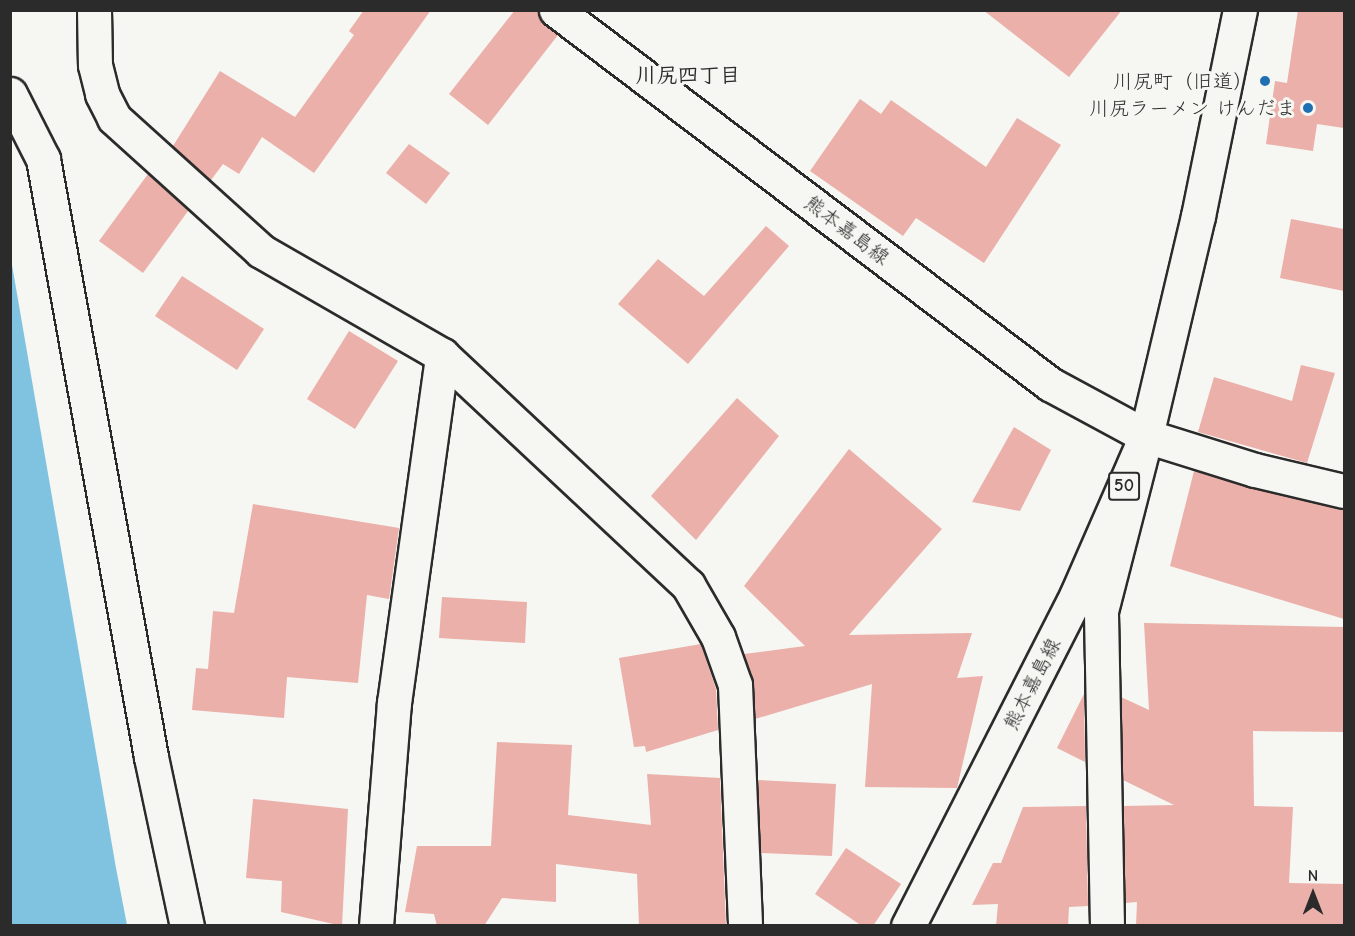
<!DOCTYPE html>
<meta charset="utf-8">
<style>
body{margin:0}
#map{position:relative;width:1355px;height:936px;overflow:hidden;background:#f6f6f2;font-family:"Comic Neue","Klee One",sans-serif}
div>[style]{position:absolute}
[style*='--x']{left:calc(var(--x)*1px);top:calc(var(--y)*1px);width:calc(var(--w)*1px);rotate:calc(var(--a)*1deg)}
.water>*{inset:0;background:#80c3e1}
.building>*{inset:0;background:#ebb0a9}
.roads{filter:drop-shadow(2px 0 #2b2b2b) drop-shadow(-2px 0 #2b2b2b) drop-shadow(0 2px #2b2b2b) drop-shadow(0 -2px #2b2b2b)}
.minor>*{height:33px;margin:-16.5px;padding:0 16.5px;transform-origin:16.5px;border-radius:16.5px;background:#f6f6f2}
.primary>*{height:33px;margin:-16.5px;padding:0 16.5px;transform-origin:16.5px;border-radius:16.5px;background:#f6f6f2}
.dots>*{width:16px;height:16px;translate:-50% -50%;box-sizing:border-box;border:3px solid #f6f6f2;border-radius:50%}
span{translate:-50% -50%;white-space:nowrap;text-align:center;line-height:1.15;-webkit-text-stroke:6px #f6f6f2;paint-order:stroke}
.shield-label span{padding:2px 4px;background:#f6f6f2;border:2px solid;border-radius:4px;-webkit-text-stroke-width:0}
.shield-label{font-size:18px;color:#2b2b2b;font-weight:700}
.poi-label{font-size:20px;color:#2b2b2b}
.right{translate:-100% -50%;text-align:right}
.street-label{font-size:20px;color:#2b2b2b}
.neighbourhood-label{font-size:21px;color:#2b2b2b;font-weight:700}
.frame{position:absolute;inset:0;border:12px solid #2b2b2b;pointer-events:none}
.north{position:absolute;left:1283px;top:864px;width:60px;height:60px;-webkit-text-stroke:4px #f6f6f2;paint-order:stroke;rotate:0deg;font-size:16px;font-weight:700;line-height:24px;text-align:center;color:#2b2b2b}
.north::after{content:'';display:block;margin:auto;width:21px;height:27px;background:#2b2b2b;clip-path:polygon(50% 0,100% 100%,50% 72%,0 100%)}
</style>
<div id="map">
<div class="water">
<div style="clip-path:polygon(11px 259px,116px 868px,127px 925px,11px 925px)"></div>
</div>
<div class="building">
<div style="clip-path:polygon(364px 10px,431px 10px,314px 173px,262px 137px,239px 174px,223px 164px,211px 180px,173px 146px,220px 71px,295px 117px,354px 35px,349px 31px)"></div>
<div style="clip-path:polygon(515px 10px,538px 10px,544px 25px,558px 35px,488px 125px,449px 94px)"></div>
<div style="clip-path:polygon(983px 10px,1122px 10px,1069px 77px)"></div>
<div style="clip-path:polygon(1298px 10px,1344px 10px,1344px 128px,1317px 124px,1313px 151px,1266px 144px,1275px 81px,1287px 83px)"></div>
<div style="clip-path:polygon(860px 99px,881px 114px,891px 100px,986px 167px,1017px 118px,1061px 145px,984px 263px,916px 218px,903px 236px,810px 171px)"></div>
<div style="clip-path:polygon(409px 144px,450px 173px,426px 204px,386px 173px)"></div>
<div style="clip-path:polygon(148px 174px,188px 211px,143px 273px,99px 241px)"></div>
<div style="clip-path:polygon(1291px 219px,1344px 229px,1344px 291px,1280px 278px)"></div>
<div style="clip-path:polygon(766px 226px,789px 246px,688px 364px,618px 304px,658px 259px,704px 296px)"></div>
<div style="clip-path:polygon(182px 276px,264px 329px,237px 370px,155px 316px)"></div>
<div style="clip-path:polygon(349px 331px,398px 361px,355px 429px,307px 399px)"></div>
<div style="clip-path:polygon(1301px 365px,1335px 373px,1307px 463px,1198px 432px,1214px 377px,1292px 401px)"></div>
<div style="clip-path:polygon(737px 398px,779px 436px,696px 540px,651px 496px)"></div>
<div style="clip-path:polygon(1014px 427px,1051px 450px,1020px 511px,972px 502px)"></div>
<div style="clip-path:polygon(849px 449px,942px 529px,849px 635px,972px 633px,957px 678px,983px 676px,957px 788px,865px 787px,872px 684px,755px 719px,754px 684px,744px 654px,805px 646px,744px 586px)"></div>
<div style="clip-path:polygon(1194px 471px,1251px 488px,1344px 509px,1344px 619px,1170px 566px)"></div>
<div style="clip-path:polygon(253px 504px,399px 528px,389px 599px,367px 595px,358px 683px,287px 677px,284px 718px,192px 710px,196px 668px,208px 669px,213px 611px,234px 613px)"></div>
<div style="clip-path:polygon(442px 597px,527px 602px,525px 643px,439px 638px)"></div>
<div style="clip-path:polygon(1144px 623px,1344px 627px,1344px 732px,1253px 731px,1254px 806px,1293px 807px,1289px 883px,1344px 884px,1344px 926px,1136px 926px,1137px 902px,1125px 903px,1123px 806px,1174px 805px,1123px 780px,1121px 697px,1149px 710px)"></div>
<div style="clip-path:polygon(701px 644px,716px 689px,718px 730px,646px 752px,645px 746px,634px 747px,619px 658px)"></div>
<div style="clip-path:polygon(1084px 694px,1085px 762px,1057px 748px)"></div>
<div style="clip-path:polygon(497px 742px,572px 745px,568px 815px,651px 825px,647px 774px,720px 778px,726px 926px,639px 926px,637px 874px,556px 864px,556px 902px,502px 898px,484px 926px,437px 926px,434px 914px,405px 912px,417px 846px,491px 846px)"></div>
<div style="clip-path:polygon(758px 780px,836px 784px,832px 856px,761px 853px)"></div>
<div style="clip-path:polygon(253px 799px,348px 809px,342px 926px,281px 912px,282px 881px,246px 878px)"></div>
<div style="clip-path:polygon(1086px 806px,1088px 906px,1069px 907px,1068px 926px,996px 926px,998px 904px,972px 905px,993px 863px,1001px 863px,1023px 807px)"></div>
<div style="clip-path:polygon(846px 848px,901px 884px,873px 926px,862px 926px,815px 894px)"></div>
</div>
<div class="roads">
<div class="minor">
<div style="--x:94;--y:10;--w:55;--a:89"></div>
<div style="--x:95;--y:65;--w:30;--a:76"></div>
<div style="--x:102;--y:94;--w:27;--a:63"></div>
<div style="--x:114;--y:118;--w:198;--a:42.1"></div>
<div style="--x:261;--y:251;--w:209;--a:29.9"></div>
<div style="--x:442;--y:355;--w:337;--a:43.1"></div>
<div style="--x:688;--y:585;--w:60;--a:60"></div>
<div style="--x:718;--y:637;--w:51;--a:70.5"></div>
<div style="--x:735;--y:685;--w:241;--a:87.6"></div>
<div style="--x:10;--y:94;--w:73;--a:63.1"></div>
<div style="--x:43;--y:159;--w:608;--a:79.76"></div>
<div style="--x:151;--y:757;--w:173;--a:78"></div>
<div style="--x:376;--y:926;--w:224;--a:-85.4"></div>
<div style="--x:394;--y:703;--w:351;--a:-82.1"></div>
<div style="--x:1107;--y:926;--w:315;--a:-91.1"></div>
<div style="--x:1101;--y:611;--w:181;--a:-75.6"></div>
<div style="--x:1146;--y:436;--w:114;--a:17.3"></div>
<div style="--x:1255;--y:470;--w:91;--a:13.3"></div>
</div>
<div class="primary">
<div style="--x:556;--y:10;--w:620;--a:37.13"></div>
<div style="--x:1050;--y:384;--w:109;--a:28.4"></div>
<div style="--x:908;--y:926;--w:373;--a:-63"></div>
<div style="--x:1077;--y:594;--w:172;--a:-66.4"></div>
<div style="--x:1146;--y:436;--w:226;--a:-76.7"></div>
<div style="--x:1198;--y:216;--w:210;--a:-78.5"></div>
</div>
</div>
<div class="dots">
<div style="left:1265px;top:81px;background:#1f6fb2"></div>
<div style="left:1308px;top:108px;background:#1f6fb2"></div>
</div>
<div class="shield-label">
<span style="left:1124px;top:486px">50</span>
</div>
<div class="poi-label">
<span class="right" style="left:1253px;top:81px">川尻町（旧道）</span>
<span class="right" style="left:1296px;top:108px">川尻ラーメン けんだま</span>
</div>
<div class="street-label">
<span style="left:847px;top:230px;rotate:37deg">熊本嘉島線</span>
<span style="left:1032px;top:684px;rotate:-63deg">熊本嘉島線</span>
</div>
<div class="neighbourhood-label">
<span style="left:688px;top:75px">川尻四丁目</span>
</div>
<div class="frame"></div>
<div class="north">N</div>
</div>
